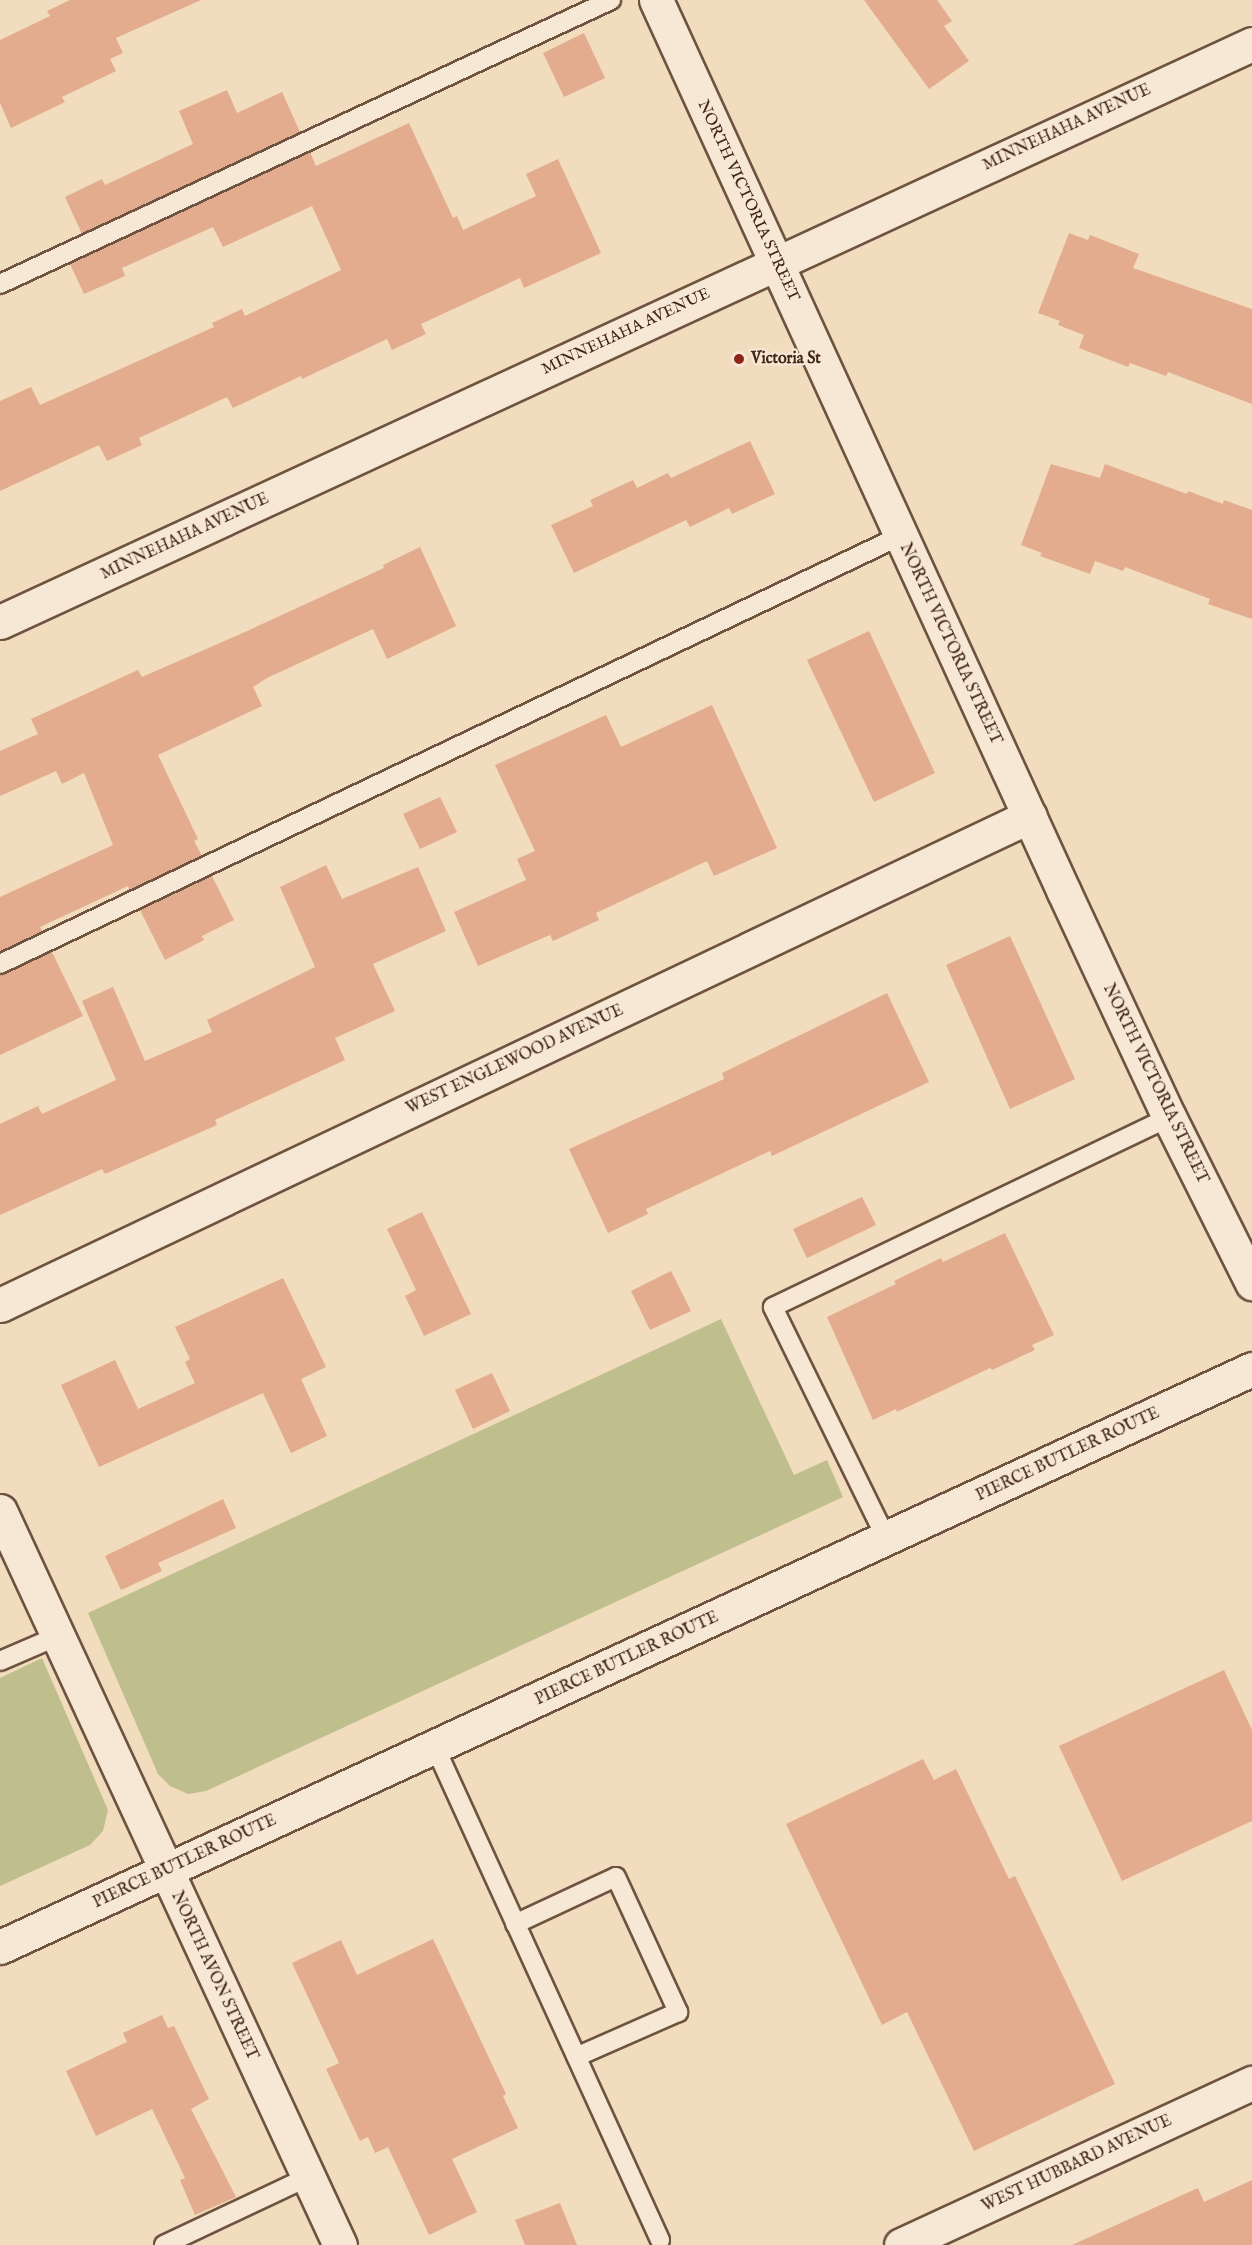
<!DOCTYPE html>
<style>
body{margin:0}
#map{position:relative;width:1252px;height:2245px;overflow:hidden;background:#f1dcbd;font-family:"IM FELL English",serif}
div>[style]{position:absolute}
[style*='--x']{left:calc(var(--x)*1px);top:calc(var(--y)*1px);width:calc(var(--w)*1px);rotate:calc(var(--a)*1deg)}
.green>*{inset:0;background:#bfbf8d}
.building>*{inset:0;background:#e3ac8e}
.roads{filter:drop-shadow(2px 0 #6d5340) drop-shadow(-2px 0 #6d5340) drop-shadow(0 2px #6d5340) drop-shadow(0 -2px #6d5340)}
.lane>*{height:18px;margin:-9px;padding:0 9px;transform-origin:9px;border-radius:9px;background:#f6e8d4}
.street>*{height:33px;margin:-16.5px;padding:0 16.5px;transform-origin:16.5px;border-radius:16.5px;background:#f6e8d4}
.secondary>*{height:33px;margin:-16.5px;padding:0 16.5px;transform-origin:16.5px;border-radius:16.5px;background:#f6e8d4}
.dots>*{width:16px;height:16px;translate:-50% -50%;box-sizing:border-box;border:3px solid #f6e8d4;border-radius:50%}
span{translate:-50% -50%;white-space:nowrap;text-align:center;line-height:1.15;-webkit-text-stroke:4.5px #f6e8d4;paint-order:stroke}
.street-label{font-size:16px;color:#412517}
.poi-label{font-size:16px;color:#412517;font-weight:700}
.left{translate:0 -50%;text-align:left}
</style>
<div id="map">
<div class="green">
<div style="clip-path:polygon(721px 1319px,794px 1475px,827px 1460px,843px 1497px,206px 1791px,188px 1794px,170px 1786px,158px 1774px,88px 1613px)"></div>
<div style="clip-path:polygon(42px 1658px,108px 1810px,103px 1831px,90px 1845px,0 1886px,0 1678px)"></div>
</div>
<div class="building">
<div style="clip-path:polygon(70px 0,201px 0,116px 38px,123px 53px,110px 59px,116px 71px,62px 97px,65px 102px,11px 128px,0 103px,0 40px,50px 16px,47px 11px)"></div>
<div style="clip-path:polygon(864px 0,937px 0,952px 21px,944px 26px,969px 61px,929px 89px)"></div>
<div style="clip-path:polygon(584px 33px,605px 78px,564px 97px,543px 53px)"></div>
<div style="clip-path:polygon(227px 90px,237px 113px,282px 92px,300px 132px,82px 234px,65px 197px,102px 179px,105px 185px,193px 144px,179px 111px)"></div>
<div style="clip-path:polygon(409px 123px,453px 218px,457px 216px,463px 230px,536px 196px,526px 174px,558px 159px,601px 253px,524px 288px,520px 278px,421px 324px,426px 334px,392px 350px,387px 339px,302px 379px,301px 376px,233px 408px,227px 397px,139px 438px,142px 445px,107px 461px,99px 445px,0 491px,0 401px,31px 387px,40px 405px,214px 327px,212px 323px,242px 309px,245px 316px,341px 270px,312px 206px,223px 247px,213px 227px,122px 268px,125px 276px,84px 294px,70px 264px,310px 152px,316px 166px)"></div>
<div style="clip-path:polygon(1069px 233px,1088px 240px,1090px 235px,1139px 254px,1133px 268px,1252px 309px,1252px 404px,1168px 372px,1166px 376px,1130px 363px,1128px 367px,1079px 348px,1084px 335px,1058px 325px,1060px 321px,1038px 313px)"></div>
<div style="clip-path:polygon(750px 441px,775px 494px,732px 514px,729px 508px,690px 527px,686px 520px,574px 573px,551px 525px,593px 506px,590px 500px,633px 480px,637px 488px,668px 473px,671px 478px)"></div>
<div style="clip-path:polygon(1051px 464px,1100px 478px,1105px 464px,1187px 494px,1188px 491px,1223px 504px,1224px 500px,1252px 510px,1252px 619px,1208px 604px,1210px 599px,1125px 567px,1123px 571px,1095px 561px,1090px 574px,1040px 556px,1042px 553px,1021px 545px)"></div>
<div style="clip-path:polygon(420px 547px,456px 626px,387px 659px,373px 629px,267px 678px,253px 687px,262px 706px,158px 755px,198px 839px,194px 841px,202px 856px,129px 890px,128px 886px,40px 927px,42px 931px,0 952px,0 897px,113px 845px,84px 773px,62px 784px,56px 771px,0 796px,0 751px,38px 734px,31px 719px,138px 670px,142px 677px,245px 632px,384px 568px,383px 565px)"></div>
<div style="clip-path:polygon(869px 631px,935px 773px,874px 802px,807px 660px)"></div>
<div style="clip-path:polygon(712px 705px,777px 848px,714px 876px,707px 861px,596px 913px,599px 920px,553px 941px,550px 935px,478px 966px,454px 912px,526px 880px,517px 859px,535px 851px,495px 765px,606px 715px,621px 747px)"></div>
<div style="clip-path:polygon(440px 797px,457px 832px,420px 849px,403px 814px)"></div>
<div style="clip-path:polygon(326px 865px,342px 899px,418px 867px,446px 931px,373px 964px,395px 1011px,335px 1038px,345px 1060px,215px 1120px,217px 1125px,105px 1174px,102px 1169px,0 1215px,0 1124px,38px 1106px,42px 1114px,116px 1080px,82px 1001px,113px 987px,145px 1061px,212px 1032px,207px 1020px,315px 967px,280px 887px)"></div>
<div style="clip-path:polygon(212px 876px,234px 920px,202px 936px,204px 940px,165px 960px,140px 910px)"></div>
<div style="clip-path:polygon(1010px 936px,1075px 1079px,1010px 1109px,946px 965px)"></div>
<div style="clip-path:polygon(52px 952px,83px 1016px,0 1055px,0 975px)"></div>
<div style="clip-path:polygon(887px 993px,929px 1082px,772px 1156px,770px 1151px,646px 1209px,648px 1214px,608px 1233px,569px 1149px,724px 1079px,722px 1073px)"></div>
<div style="clip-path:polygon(862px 1197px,876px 1225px,807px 1258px,793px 1229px)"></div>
<div style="clip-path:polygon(422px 1212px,471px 1314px,424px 1336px,405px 1296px,416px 1290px,387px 1229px)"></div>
<div style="clip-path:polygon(1005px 1233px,1054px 1335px,1032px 1345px,1035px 1350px,992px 1370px,990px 1368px,897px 1412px,896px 1409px,873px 1420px,827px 1317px,896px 1284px,894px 1281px,941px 1258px,943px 1262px)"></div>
<div style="clip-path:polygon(671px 1271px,691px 1311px,650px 1330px,631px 1291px)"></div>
<div style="clip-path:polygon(283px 1278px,326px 1367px,301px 1379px,327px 1436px,291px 1453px,263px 1393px,99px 1467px,61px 1385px,115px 1360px,138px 1409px,195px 1383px,185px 1362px,190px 1359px,175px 1327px)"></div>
<div style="clip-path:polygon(492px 1373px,510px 1411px,473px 1429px,455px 1390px)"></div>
<div style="clip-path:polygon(223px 1499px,236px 1528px,158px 1563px,162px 1571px,121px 1590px,105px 1556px)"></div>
<div style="clip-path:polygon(1224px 1670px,1252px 1730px,1252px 1821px,1122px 1881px,1059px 1746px)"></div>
<div style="clip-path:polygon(923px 1759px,934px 1780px,956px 1769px,1009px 1879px,1015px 1876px,1115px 2084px,974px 2151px,907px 2012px,882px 2025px,786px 1824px)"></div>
<div style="clip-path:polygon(433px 1939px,506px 2094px,503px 2096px,518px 2128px,452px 2159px,477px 2212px,429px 2235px,388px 2147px,375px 2153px,368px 2137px,360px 2141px,326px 2069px,339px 2063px,292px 1963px,341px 1940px,357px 1975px)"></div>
<div style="clip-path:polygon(162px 2015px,168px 2028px,174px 2026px,209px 2099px,191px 2109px,236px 2197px,195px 2215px,180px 2180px,185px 2178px,152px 2109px,96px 2136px,66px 2071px,127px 2042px,123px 2033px)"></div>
<div style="clip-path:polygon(1252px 2180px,1252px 2245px,1072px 2245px,1198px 2188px,1204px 2202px)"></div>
<div style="clip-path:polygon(560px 2203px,577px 2245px,525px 2245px,515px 2220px)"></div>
</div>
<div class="roads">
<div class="lane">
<div style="--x:0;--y:284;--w:674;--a:-24.93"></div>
<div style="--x:0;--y:964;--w:997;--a:-25.43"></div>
<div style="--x:887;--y:1540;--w:259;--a:-116.1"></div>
<div style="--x:773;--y:1307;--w:439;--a:-25.6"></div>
<div style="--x:0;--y:1661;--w:63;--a:-23.3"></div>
<div style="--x:435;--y:1747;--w:542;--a:65.47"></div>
<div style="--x:515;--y:1924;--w:111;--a:-25"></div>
<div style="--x:616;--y:1877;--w:149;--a:65.3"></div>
<div style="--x:678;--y:2012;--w:111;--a:156.2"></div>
<div style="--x:164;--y:2245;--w:159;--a:-25.3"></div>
</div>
<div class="street">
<div style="--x:0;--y:1305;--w:1140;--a:-25.4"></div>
<div style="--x:0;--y:1511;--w:809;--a:65.15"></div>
<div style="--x:901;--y:2245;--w:387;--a:-24.8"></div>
</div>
<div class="secondary">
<div style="--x:656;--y:0;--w:981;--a:65.42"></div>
<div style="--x:1064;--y:892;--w:248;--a:65"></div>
<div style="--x:1169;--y:1117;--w:186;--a:63.4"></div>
<div style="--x:0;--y:622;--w:1379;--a:-24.78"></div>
<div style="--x:0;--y:1947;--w:1379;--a:-24.78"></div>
</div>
</div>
<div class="dots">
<div style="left:739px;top:359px;background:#8f2418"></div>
</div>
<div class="street-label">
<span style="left:1067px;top:128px;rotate:-25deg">MINNEHAHA AVENUE</span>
<span style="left:748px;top:201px;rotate:65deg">NORTH VICTORIA STREET</span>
<span style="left:626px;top:332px;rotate:-25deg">MINNEHAHA AVENUE</span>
<span style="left:185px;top:537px;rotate:-25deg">MINNEHAHA AVENUE</span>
<span style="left:950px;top:644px;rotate:65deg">NORTH VICTORIA STREET</span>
<span style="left:515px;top:1060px;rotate:-25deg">WEST ENGLEWOOD AVENUE</span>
<span style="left:1155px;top:1084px;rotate:64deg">NORTH VICTORIA STREET</span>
<span style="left:1068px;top:1455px;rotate:-25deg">PIERCE BUTLER ROUTE</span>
<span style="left:627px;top:1659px;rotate:-25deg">PIERCE BUTLER ROUTE</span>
<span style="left:185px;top:1862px;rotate:-25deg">PIERCE BUTLER ROUTE</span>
<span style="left:214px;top:1976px;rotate:65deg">NORTH AVON STREET</span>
<span style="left:1077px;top:2164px;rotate:-25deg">WEST HUBBARD AVENUE</span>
</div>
<div class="poi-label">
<span class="left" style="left:751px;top:359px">Victoria St</span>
</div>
</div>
